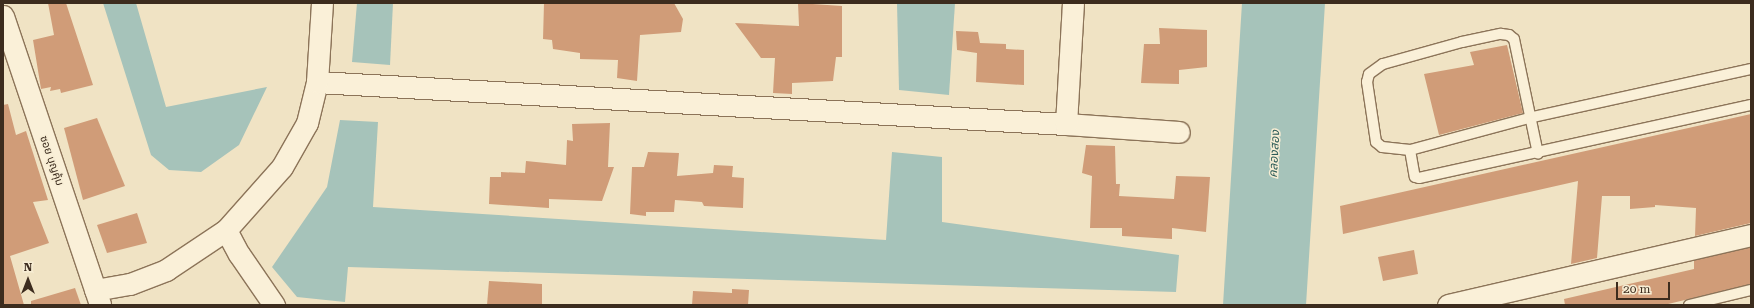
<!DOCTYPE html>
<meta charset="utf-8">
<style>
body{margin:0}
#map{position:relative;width:1754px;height:308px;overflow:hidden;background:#f0e3c4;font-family:"Roboto Serif","Noto Sans Thai",serif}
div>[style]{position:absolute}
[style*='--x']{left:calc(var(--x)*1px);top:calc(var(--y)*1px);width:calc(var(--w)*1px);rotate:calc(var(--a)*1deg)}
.water>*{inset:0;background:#a6c3ba}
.building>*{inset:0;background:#d09c78}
.roads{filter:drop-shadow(1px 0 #8c7459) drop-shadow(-1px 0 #8c7459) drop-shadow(0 1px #8c7459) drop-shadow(0 -1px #8c7459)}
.lane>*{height:10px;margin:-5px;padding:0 5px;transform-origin:5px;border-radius:5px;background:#faf0d8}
.street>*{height:21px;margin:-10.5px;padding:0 10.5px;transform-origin:10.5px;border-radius:10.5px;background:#faf0d8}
span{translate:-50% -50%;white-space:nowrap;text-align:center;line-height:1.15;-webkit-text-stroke:3px #f7edd4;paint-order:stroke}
.street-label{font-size:11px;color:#3c2c1e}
.water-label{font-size:12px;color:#2d5c58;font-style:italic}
.frame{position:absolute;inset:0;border:4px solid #3c2c1e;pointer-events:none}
.north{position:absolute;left:8px;top:260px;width:40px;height:40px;-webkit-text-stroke:3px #f7edd4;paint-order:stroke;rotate:0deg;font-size:11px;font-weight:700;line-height:16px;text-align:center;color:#3c2c1e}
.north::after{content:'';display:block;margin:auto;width:14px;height:18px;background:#3c2c1e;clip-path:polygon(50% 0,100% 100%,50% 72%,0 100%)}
.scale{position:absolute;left:1616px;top:282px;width:54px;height:18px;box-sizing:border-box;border:2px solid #3c2c1e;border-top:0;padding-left:5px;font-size:12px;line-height:14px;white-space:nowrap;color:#3c2c1e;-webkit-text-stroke:3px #f7edd4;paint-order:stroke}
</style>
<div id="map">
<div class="water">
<div style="clip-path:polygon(103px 3px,136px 3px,166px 107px,267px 87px,239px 145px,201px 172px,169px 170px,151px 155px)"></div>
<div style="clip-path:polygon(357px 3px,393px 3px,390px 65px,352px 62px)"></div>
<div style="clip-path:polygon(897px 3px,955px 3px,949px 95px,899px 90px)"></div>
<div style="clip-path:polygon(1242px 3px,1325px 3px,1306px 305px,1223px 305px)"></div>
<div style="clip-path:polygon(340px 120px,378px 122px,373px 207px,886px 240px,892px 152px,942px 157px,942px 222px,1179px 255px,1176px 292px,348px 267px,345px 302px,297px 297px,272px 267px,327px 187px)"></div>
</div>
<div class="building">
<div style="clip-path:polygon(48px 3px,66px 3px,93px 85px,61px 93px,60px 89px,50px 91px,51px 87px,41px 89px,33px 40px,54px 35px)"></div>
<div style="clip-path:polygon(544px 3px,674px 3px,683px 19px,681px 32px,640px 35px,637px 81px,617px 78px,618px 60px,580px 59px,580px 53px,553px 49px,552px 40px,543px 39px)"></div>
<div style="clip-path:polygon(798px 3px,842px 6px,842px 57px,836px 57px,833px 81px,792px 83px,792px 94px,773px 93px,775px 58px,761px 58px,735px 23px,799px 26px)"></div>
<div style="clip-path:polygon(1159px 28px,1207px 30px,1207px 67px,1179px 70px,1179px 84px,1141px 83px,1144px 44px,1160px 44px)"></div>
<div style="clip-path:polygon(956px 31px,978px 32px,980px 43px,1006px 44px,1006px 49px,1024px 50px,1024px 85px,976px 82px,977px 53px,957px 50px)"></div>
<div style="clip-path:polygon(1507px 45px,1523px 113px,1439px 135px,1424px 74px,1474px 65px,1470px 52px)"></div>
<div style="clip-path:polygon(8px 104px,16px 135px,26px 131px,48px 200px,33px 202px,49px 243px,10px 256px,24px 305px,3px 305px,3px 105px)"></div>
<div style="clip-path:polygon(1751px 114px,1751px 223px,1695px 236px,1696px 208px,1655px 205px,1655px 207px,1630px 209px,1630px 196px,1602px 196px,1597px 258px,1571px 264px,1578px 181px,1343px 234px,1340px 206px)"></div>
<div style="clip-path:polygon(97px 118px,125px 186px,83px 200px,64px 128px)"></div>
<div style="clip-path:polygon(610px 123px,608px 167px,614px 167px,602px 201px,549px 199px,549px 208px,489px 204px,490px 177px,501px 177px,501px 172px,525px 173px,526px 161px,566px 165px,567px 140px,573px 141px,572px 124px)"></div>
<div style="clip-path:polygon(1086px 145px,1115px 146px,1116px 184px,1120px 184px,1119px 196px,1174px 199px,1176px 176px,1210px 177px,1206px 232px,1172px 228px,1172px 239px,1122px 236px,1122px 228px,1090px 228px,1092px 176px,1082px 173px)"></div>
<div style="clip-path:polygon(648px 152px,679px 153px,677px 176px,713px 173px,714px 165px,733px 166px,732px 177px,744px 178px,743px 208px,704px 206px,702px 202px,675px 200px,674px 212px,646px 212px,646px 216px,630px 214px,632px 167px,644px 167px)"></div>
<div style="clip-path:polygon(137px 213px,147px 243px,107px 253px,97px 225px)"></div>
<div style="clip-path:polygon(1751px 247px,1751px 284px,1664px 305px,1565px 305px,1564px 299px,1694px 269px,1694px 260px)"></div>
<div style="clip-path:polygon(1414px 250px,1418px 274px,1383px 281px,1378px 257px)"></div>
<div style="clip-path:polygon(489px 281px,542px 284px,542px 305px,487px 305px)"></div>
<div style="clip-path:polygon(75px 288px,81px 305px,31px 305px,31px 301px)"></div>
<div style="clip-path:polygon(732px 289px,749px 290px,748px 305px,692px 305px,693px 291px,732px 293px)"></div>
</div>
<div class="roads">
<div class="lane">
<div style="--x:1751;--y:69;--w:227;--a:167.6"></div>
<div style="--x:1529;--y:118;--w:123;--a:164.9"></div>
<div style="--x:1410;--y:150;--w:27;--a:80"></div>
<div style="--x:1415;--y:177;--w:4;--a:14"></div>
<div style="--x:1419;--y:178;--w:340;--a:-12.4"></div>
<div style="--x:1410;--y:150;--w:28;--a:-174"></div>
<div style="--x:1382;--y:147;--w:8;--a:-140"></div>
<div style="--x:1376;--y:142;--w:61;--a:-98.5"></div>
<div style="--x:1367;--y:82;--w:8;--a:-76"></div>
<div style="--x:1369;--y:74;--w:17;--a:-36"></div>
<div style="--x:1383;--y:64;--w:82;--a:-15.6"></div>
<div style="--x:1462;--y:42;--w:40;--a:-12"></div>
<div style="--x:1501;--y:34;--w:8;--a:7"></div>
<div style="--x:1509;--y:35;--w:6;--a:39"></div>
<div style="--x:1514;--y:39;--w:117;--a:78.2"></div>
<div style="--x:1689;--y:305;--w:64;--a:-13.6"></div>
</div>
<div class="street">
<div style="--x:3;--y:16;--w:305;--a:71.4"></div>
<div style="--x:317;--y:82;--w:750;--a:3.21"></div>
<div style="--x:1066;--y:124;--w:113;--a:4"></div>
<div style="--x:1066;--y:124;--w:121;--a:-86.7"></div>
<div style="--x:226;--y:230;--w:27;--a:62"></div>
<div style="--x:239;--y:254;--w:62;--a:55.5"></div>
<div style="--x:95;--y:290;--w:36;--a:-10"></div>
<div style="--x:130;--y:284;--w:39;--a:-21"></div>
<div style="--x:166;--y:270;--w:72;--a:-33.7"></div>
<div style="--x:226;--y:230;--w:84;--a:-48.4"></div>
<div style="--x:282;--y:167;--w:51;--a:-60.4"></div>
<div style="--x:307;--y:123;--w:42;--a:-76.3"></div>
<div style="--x:317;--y:82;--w:79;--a:-86.4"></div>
<div style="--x:1448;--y:305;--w:311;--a:-13"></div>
</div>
</div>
<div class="street-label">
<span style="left:51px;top:161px;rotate:71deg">ซอย บุญคุ้ม</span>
</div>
<div class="water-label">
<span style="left:1275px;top:154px;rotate:-87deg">คลองสอง</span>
</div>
<div class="frame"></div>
<div class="north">N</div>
<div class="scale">20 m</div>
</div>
